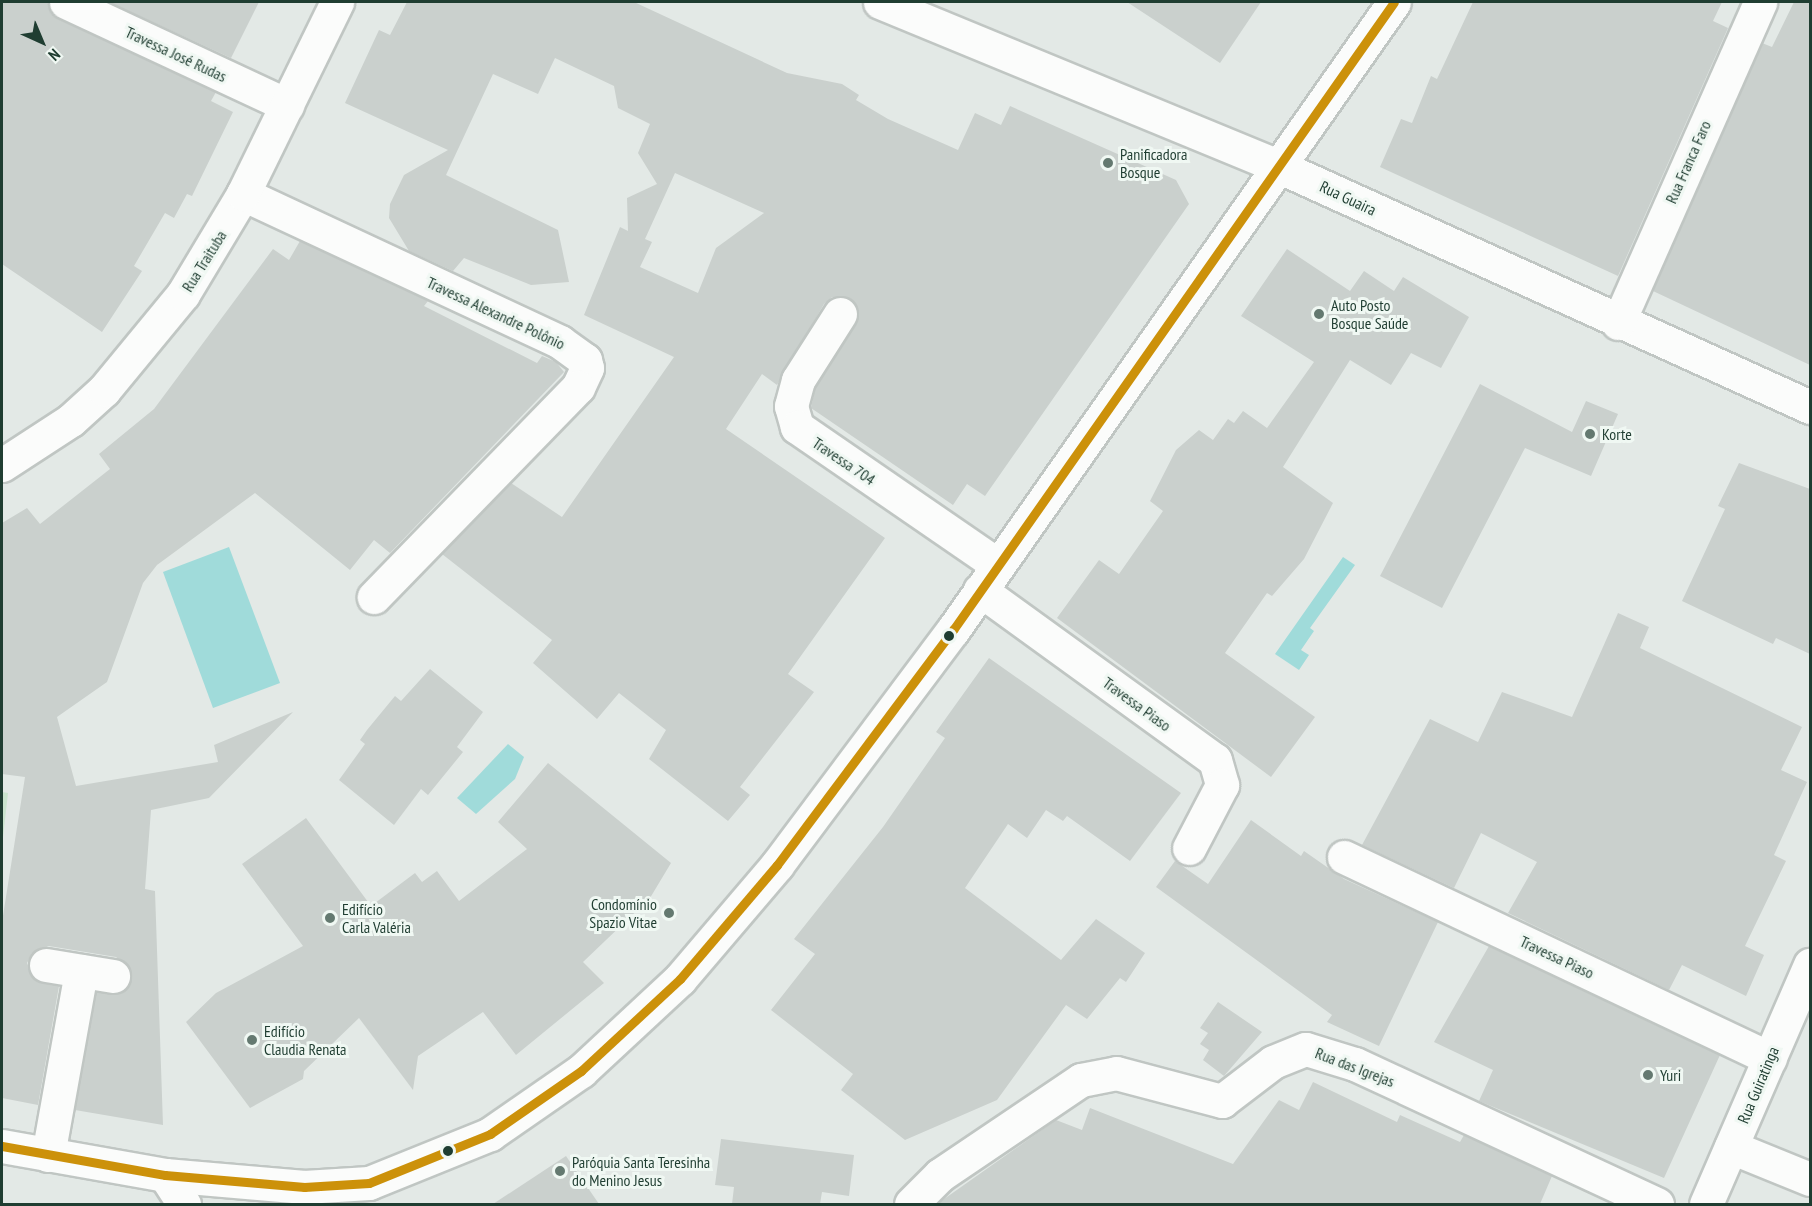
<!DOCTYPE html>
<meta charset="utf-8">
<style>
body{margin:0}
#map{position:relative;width:1812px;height:1206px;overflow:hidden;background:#e3e9e6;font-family:"PT Sans Narrow",sans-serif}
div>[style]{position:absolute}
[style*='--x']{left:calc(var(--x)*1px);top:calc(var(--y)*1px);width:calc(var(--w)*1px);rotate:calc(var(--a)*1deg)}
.green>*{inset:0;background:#cbe4ce}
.water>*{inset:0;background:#a0dbda}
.building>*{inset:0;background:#cad0cd}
.roads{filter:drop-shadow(2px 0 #c0c6c3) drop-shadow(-2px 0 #c0c6c3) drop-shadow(0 2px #c0c6c3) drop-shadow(0 -2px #c0c6c3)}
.minor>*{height:33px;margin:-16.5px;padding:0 16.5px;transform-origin:16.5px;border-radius:16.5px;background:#fbfcfb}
.tertiary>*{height:33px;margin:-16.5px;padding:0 16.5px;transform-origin:16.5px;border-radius:16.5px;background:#fbfcfb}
.bus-1>*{height:9px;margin:-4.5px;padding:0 4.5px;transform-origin:4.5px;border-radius:4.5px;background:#cc910a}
.dots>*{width:16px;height:16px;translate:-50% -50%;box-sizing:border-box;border:3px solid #f0f8f3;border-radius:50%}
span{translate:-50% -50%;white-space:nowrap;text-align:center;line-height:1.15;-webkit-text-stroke:6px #f0f8f3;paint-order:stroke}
.street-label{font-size:16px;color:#1f3d31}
.poi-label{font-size:16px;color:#1f3d31}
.left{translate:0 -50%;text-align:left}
.right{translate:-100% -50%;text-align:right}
.frame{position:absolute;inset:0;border:3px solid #1f3d31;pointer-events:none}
.north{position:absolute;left:12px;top:12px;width:60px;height:60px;-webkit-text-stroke:4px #f0f8f3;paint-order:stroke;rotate:136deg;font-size:16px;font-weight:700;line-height:24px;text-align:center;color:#1f3d31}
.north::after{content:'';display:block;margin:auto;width:21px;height:27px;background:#1f3d31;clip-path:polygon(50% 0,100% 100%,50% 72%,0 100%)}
</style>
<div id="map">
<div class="green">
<div style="clip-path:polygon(2px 792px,8px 793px,2px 846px)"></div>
</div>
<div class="water">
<div style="clip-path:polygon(229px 547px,280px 683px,213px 708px,163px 572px)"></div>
<div style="clip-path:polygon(1343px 557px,1355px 565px,1310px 628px,1314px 631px,1301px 650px,1309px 655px,1299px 670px,1275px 654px)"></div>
<div style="clip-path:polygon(508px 744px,524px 757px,515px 779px,476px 814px,457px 798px)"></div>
</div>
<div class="building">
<div style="clip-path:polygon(2px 2px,48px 2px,58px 19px,216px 92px,211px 101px,233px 112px,192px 196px,187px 194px,174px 218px,165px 213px,134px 266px,142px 271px,102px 332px,2px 264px)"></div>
<div style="clip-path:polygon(109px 2px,259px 2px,231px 58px)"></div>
<div style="clip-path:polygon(evenodd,407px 2px,634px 2px,787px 73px,842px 84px,859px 95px,856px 100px,888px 119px,958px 150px,975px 113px,1001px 125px,1010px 106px,1176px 180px,1189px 204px,985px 496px,967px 484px,953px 505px,811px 408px,815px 388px,856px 324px,857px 306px,850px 298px,832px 297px,824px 304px,777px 385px,762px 374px,726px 429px,885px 538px,788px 674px,814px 692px,740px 787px,750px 795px,728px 821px,649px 759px,666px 730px,619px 693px,597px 719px,533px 663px,552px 640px,442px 554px,511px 483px,562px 517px,674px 357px,584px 315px,620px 227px,628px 231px,627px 198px,657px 184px,638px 153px,650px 124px,618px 108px,614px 86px,555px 58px,538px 94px,493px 74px,446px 175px,558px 230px,569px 282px,531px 285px,464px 258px,453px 271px,409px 251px,389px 218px,390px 204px,404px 175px,448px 150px,345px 103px,379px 30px,390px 35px,407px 2px,675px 173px,764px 213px,716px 248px,698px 293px,640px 267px,652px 242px,645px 239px,675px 173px)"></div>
<div style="clip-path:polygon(1127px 2px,1261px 2px,1220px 63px)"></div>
<div style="clip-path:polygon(1473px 2px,1722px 2px,1713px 21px,1728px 28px,1618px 276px,1380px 167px,1401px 119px,1412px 123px,1431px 76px,1437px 79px)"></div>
<div style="clip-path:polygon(1794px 2px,1810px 2px,1810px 365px,1653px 291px,1762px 43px,1772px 47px)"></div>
<div style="clip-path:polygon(300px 241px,428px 301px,424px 306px,537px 363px,542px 356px,556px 362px,564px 372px,390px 553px,374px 540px,350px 570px,255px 493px,157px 565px,143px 583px,107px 682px,57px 717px,76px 786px,218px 762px,214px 745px,293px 712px,209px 798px,151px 810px,145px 889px,155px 891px,163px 1125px,75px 1110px,96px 992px,120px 993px,128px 987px,131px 970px,116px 957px,49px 946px,32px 953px,27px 963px,35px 980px,59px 986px,38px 1105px,2px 1098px,2px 922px,25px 777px,2px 774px,2px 523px,27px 508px,40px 524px,110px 469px,99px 454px,154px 409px,273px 249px,289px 260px)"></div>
<div style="clip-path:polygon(1287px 249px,1350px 291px,1364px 271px,1394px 291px,1403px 277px,1469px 317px,1441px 368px,1411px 353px,1391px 385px,1350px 360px,1283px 467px,1333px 503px,1304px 559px,1272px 596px,1267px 593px,1225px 653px,1315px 717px,1271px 777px,1057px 618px,1099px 560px,1119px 574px,1163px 511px,1150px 501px,1176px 450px,1199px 430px,1213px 440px,1228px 419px,1234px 423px,1243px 411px,1267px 428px,1314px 362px,1241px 316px)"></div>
<div style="clip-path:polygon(1480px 384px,1572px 432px,1586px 401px,1618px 414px,1591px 476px,1525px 448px,1442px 608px,1380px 576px)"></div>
<div style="clip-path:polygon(1739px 463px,1810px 489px,1810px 654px,1776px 638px,1773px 644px,1682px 601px,1725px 509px,1718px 506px)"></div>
<div style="clip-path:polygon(1618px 613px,1649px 627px,1640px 648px,1802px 727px,1781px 770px,1807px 782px,1774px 855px,1786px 861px,1745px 946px,1764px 955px,1746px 996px,1682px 965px,1669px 990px,1508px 913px,1537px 862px,1481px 833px,1454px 888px,1362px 845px,1430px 719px,1478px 742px,1502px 692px,1572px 717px)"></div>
<div style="clip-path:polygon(989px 658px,1181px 793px,1130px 861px,1067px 816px,1063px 821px,1046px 810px,1027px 838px,1008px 824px,965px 888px,1061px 960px,1096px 919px,1145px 953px,1126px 982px,1120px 978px,1087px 1019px,1066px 1005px,997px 1100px,905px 1140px,841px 1090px,853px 1074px,771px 1010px,815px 954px,794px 939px,883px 827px,945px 738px,936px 732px)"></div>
<div style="clip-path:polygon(430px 669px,483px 712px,457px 747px,463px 752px,428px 795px,421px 789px,394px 825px,339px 780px,365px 744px,360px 740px,367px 730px,395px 696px,401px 701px)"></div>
<div style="clip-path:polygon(548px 763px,671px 863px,650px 898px,583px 962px,604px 983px,516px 1055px,483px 1012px,418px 1056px,413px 1090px,359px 1018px,304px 1071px,303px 1079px,250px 1108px,186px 1022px,216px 993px,303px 946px,242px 864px,306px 818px,371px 906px,415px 873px,422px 882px,437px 871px,459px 901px,527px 849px,498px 822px)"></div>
<div style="clip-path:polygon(1251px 820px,1301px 856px,1304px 851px,1344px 879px,1438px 922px,1379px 1046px,1327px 1022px,1332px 1015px,1156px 887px,1175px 861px,1208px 884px)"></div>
<div style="clip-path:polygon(1489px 946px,1720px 1055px,1664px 1178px,1479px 1101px,1493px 1070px,1434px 1042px)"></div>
<div style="clip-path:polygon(1218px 1002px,1262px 1032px,1224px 1076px,1203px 1060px,1209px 1050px,1200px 1044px,1208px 1033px,1200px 1028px)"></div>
<div style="clip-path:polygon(1313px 1082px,1397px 1122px,1400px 1115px,1460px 1142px,1464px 1135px,1552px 1176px,1540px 1204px,937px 1204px,1056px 1120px,1082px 1130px,1090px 1108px,1233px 1164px,1279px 1100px,1299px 1110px)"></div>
<div style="clip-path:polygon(721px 1139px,854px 1155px,849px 1196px,822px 1192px,820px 1204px,732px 1204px,734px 1187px,715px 1185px)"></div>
<div style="clip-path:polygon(566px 1156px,599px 1204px,493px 1204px)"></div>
</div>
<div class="roads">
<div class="minor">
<div style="--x:66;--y:2;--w:244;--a:25"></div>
<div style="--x:880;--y:2;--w:433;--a:22.4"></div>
<div style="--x:1280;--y:167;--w:582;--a:24.36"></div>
<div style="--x:243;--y:194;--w:350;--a:25"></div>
<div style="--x:560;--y:342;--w:31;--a:36"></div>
<div style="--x:585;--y:360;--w:8;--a:76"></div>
<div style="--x:587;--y:368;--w:21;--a:115"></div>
<div style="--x:578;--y:387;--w:293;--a:134.2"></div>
<div style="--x:840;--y:314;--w:78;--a:122.5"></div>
<div style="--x:798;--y:380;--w:27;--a:105"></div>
<div style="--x:791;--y:406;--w:22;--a:74"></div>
<div style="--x:797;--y:427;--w:244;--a:34.5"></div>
<div style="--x:1618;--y:323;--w:351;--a:-66.1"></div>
<div style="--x:2;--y:465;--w:82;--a:-33.1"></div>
<div style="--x:71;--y:420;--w:45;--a:-42.3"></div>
<div style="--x:104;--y:390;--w:124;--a:-50.5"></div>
<div style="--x:183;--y:294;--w:117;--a:-59"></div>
<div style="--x:243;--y:194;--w:214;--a:-63.9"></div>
<div style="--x:980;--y:590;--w:290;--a:35.9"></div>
<div style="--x:1215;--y:760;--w:26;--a:74"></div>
<div style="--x:1222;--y:785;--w:71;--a:117.6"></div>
<div style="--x:1344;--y:857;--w:471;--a:25.3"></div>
<div style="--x:46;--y:965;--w:68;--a:9.3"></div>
<div style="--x:1731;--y:1147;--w:85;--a:22.1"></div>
<div style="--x:48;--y:1155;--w:187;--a:-79.8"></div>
<div style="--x:165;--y:1175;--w:35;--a:57"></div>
<div style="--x:911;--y:1204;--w:41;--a:-45"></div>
<div style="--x:940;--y:1175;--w:170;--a:-34"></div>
<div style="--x:1081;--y:1080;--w:36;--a:-11"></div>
<div style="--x:1116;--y:1073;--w:110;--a:14.8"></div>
<div style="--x:1222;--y:1101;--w:64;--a:-37.4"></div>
<div style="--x:1273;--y:1062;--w:35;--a:-22"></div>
<div style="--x:1306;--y:1049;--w:51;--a:17"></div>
<div style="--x:1355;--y:1064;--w:333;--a:24.9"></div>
<div style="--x:1706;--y:1204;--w:261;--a:-66.5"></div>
</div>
<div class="tertiary">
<div style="--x:2;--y:1146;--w:166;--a:10.1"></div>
<div style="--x:165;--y:1175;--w:140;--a:4.9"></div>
<div style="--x:304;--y:1187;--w:65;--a:-3.5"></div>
<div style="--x:369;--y:1183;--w:131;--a:-22"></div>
<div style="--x:490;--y:1134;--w:111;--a:-34.7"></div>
<div style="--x:581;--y:1071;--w:135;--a:-42.9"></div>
<div style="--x:680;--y:979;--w:150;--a:-49.6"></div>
<div style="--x:777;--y:865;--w:294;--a:-53.2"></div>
<div style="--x:953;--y:630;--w:767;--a:-54.92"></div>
</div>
</div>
<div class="bus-1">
<div style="--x:2;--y:1146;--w:166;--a:10.1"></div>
<div style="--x:165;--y:1175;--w:140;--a:4.9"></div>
<div style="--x:304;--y:1187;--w:65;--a:-3.5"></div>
<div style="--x:369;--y:1183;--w:131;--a:-22"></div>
<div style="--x:490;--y:1134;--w:111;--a:-34.7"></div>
<div style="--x:581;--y:1071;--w:135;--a:-42.9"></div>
<div style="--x:680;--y:979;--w:150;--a:-49.6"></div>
<div style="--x:777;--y:865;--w:294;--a:-53.2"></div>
<div style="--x:953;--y:630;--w:767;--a:-54.92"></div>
</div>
<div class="dots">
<div style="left:1108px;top:163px;background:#647970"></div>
<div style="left:1319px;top:314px;background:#647970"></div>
<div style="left:1590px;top:434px;background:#647970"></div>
<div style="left:949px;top:636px;background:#1f3d31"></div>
<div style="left:669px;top:913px;background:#647970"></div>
<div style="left:330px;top:918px;background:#647970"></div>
<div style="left:252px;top:1040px;background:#647970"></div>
<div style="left:1648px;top:1075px;background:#647970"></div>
<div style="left:448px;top:1151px;background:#1f3d31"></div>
<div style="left:560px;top:1171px;background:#647970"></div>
</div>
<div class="street-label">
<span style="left:176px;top:54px;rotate:25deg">Travessa José Rudas</span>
<span style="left:1688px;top:162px;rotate:-66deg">Rua Franca Faro</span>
<span style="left:1348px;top:198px;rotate:25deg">Rua Guaira</span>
<span style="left:204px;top:261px;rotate:-58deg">Rua Traituba</span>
<span style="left:496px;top:313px;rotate:25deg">Travessa Alexandre Polônio</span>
<span style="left:844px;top:461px;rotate:34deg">Travessa 704</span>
<span style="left:1137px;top:704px;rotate:36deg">Travessa Piaso</span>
<span style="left:1557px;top:957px;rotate:25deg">Travessa Piaso</span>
<span style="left:1355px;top:1067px;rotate:21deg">Rua das Igrejas</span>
<span style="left:1758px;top:1085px;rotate:-67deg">Rua Guiratinga</span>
</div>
<div class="poi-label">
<span class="left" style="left:1120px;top:163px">Panificadora<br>Bosque</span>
<span class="left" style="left:1331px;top:314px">Auto Posto<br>Bosque Saúde</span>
<span class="left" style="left:1602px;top:434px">Korte</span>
<span class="right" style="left:657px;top:913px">Condomínio<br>Spazio Vitae</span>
<span class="left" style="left:342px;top:918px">Edifício<br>Carla Valéria</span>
<span class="left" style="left:264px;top:1040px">Edifício<br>Claudia Renata</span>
<span class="left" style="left:1660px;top:1075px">Yuri</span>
<span class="left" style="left:572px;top:1171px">Paróquia Santa Teresinha<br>do Menino Jesus</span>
</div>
<div class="frame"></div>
<div class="north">N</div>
</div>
